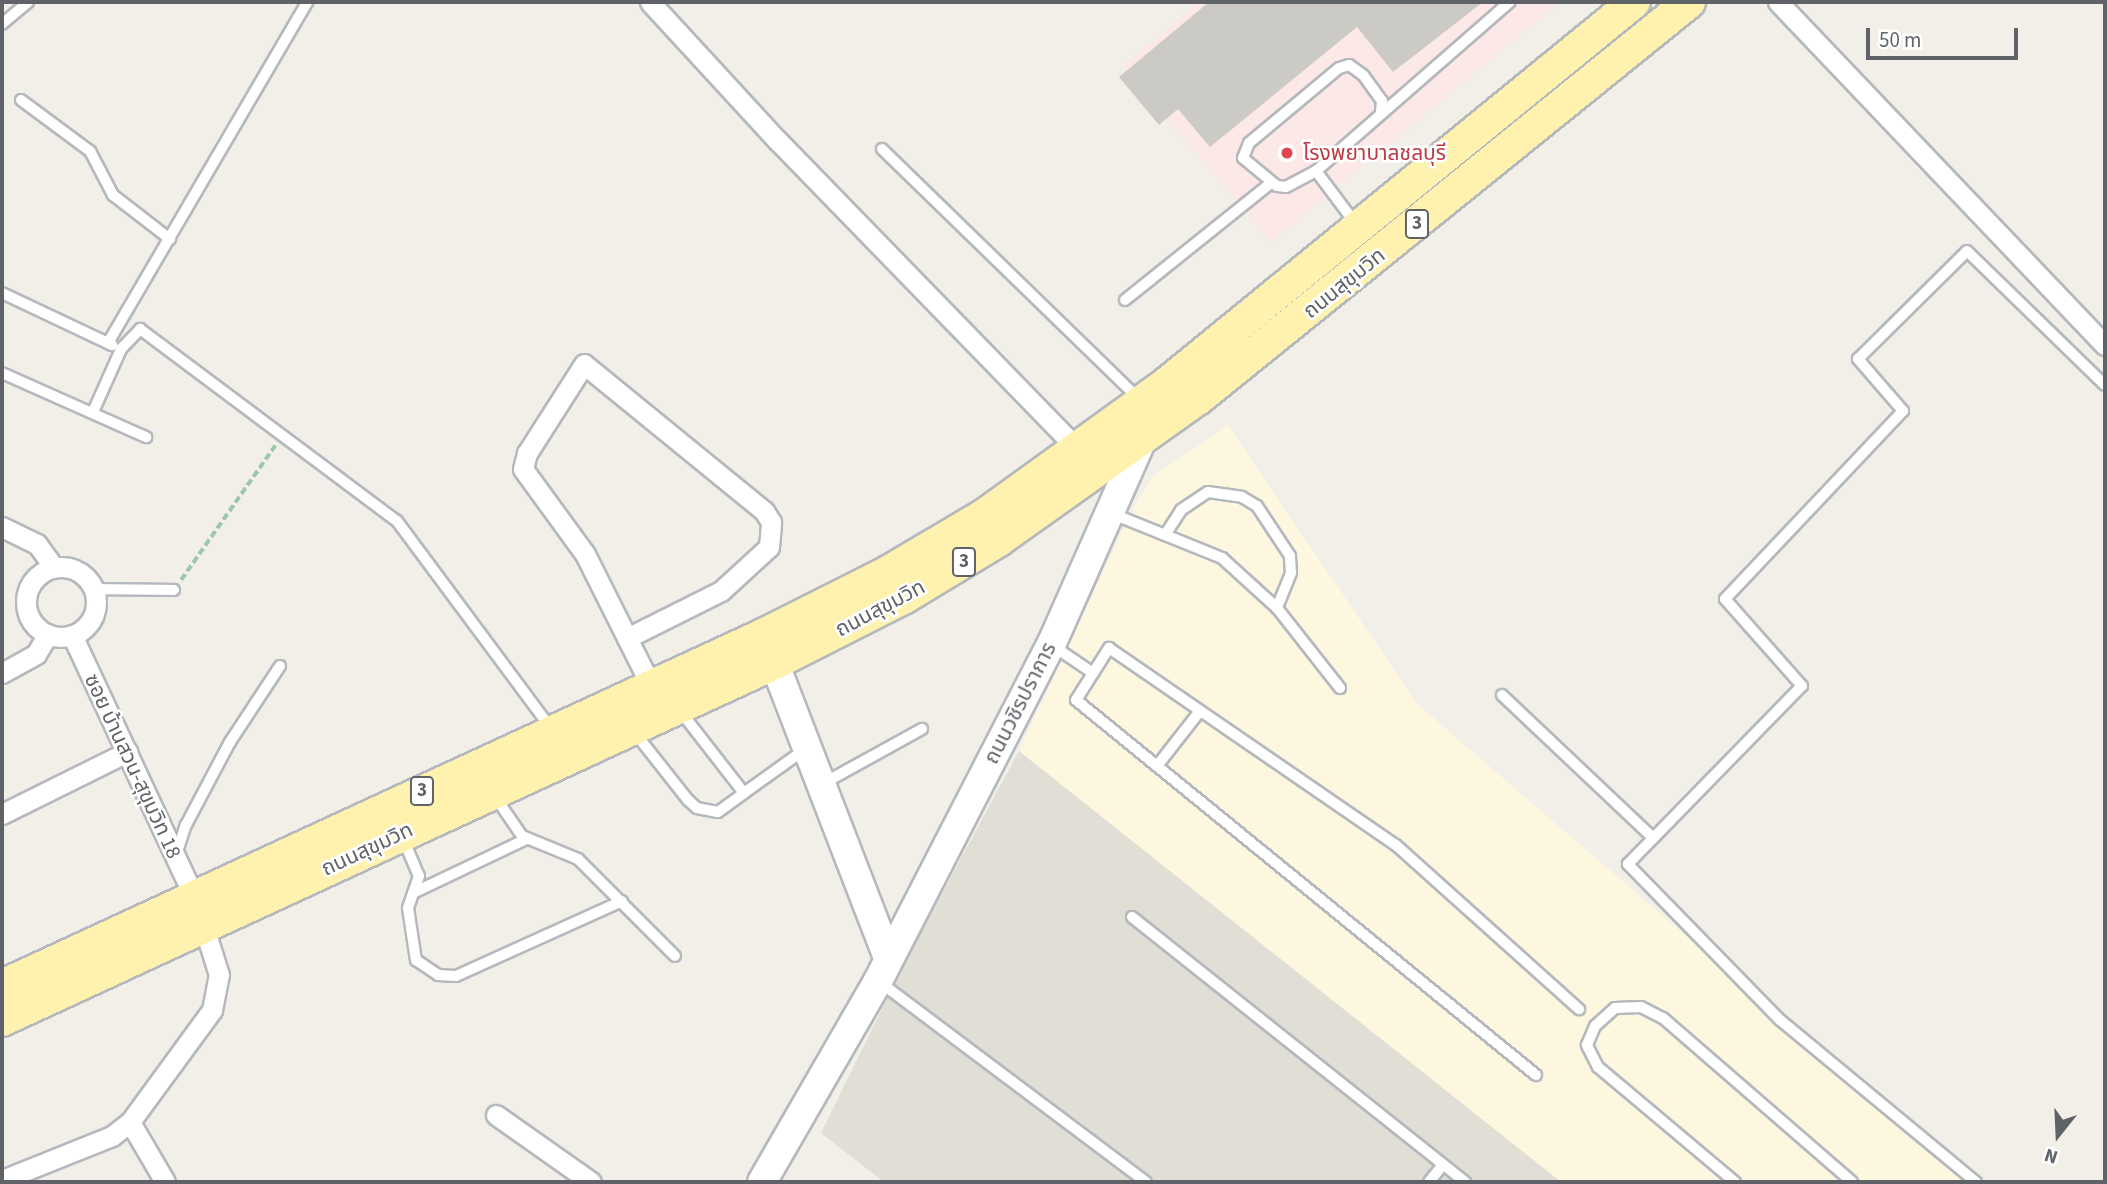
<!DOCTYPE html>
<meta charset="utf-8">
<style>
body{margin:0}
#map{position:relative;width:2107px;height:1184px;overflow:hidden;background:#f1efe8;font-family:"Source Sans 3","Noto Sans Thai",sans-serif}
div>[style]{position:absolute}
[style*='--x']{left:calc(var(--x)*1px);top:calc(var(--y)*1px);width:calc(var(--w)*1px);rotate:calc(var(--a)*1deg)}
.commercial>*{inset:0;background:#fef7e0}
.education>*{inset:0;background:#e1ded6}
.medical>*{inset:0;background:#fce8e6}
.building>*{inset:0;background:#cccac5}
.path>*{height:3.5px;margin-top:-1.75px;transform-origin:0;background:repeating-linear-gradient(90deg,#9cc7a9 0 7px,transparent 0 10.5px)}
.roads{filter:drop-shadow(2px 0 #b5b8bc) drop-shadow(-2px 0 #b5b8bc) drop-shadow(0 2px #b5b8bc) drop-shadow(0 -2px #b5b8bc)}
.lane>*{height:10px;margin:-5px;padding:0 5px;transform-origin:5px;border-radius:5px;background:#fff}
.street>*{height:19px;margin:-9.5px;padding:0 9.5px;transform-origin:9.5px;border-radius:9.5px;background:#fff}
.street>.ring{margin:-9.5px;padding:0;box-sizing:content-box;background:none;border:19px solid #fff;border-radius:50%}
.secondary>*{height:28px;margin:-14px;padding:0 14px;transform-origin:14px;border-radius:14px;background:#fff}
.primary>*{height:32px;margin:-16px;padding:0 16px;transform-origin:16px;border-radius:16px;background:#fff2af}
.dots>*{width:19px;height:19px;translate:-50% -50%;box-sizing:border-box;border:4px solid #fff;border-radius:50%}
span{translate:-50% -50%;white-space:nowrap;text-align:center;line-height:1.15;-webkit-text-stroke:5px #fff;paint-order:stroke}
.shield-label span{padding:2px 5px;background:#fff;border:2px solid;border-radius:5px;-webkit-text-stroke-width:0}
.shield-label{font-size:19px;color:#5f6368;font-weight:700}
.health-label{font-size:21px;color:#be3a42}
.left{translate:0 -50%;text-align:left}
.street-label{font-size:21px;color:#5f6368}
.frame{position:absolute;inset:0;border:4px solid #5f6368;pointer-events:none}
.north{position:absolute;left:2023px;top:1100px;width:70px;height:70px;-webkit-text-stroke:5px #fff;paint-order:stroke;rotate:198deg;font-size:19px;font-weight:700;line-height:28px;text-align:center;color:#5f6368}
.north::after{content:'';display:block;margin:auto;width:24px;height:32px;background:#5f6368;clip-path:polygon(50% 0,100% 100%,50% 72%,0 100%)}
.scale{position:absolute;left:1866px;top:28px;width:152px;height:32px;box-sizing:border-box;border:4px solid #5f6368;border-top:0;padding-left:9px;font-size:21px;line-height:24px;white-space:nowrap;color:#5f6368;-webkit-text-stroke:5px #fff;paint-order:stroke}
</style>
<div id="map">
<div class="commercial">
<div style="clip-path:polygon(1228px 425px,1417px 704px,1972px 1182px,1561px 1182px,1019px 751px,1134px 506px,1154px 476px)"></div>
</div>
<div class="education">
<div style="clip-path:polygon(1019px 751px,1561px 1182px,884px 1182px,821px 1133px,907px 958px)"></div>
</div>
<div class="medical">
<div style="clip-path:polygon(1199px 2px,1560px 2px,1271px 242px,1123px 65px)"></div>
</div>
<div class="building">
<div style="clip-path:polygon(1209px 2px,1483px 2px,1393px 72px,1357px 27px,1210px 147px,1178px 109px,1159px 125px,1119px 77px)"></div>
</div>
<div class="path">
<div style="--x:181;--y:580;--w:164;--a:-55"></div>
</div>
<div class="roads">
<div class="lane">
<div style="--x:2;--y:24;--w:34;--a:-40"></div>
<div style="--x:21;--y:100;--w:86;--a:36.5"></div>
<div style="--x:90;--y:151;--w:50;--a:62.4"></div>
<div style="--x:113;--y:195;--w:72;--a:37.7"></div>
<div style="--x:1381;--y:111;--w:10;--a:-84"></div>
<div style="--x:1382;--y:101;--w:32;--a:-126"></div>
<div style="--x:1363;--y:75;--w:17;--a:-144"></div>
<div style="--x:1349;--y:65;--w:10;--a:163"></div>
<div style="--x:1339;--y:68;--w:117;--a:140.2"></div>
<div style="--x:1249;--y:143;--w:16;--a:112"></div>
<div style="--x:1243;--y:158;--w:44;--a:39.5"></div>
<div style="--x:1277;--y:186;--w:9;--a:6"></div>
<div style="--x:1286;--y:187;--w:34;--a:-28"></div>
<div style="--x:1316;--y:171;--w:257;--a:-41.1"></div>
<div style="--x:882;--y:149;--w:359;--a:44.2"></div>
<div style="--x:1316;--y:171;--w:66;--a:53"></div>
<div style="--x:2;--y:293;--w:122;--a:25.3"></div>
<div style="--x:1125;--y:300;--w:187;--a:-38.7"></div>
<div style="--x:108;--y:343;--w:395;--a:-59.7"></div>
<div style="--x:2;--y:373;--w:158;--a:24"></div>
<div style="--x:93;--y:412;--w:69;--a:-66"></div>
<div style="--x:121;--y:349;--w:28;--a:-46"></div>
<div style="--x:140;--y:329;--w:321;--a:36.8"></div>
<div style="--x:397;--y:521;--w:258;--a:53.4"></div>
<div style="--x:1113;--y:514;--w:118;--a:22"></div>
<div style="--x:1222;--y:558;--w:74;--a:42.3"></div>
<div style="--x:1277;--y:608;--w:102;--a:51.8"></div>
<div style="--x:1165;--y:535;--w:30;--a:-57"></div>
<div style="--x:1181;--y:510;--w:32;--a:-34"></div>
<div style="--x:1208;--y:492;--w:34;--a:8"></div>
<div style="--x:1242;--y:497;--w:17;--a:31"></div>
<div style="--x:1257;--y:506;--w:60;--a:56.6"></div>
<div style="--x:1290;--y:556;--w:17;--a:87"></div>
<div style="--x:1291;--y:573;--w:38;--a:112"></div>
<div style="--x:95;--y:589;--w:79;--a:0.7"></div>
<div style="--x:1053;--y:646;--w:48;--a:34"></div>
<div style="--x:1502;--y:695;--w:208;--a:43.4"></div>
<div style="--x:635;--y:733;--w:85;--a:51.7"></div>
<div style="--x:688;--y:800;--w:12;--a:42"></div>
<div style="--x:697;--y:808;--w:21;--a:11"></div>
<div style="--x:718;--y:812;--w:32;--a:-36"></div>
<div style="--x:744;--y:793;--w:103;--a:-127.9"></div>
<div style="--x:1157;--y:766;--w:70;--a:-52"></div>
<div style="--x:824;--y:783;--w:112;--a:-28.9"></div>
<div style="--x:744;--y:793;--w:74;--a:-35.6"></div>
<div style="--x:496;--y:798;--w:46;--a:55.6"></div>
<div style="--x:522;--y:836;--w:61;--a:22.3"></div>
<div style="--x:578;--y:859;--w:137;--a:45"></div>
<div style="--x:404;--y:841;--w:38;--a:67"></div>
<div style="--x:419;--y:876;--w:34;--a:109"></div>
<div style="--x:408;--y:908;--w:53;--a:81.3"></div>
<div style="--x:416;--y:960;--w:27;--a:34"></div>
<div style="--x:438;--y:975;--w:18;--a:3"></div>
<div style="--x:456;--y:976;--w:182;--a:-24.3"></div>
<div style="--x:176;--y:855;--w:32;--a:-72"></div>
<div style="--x:186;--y:825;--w:94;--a:-62.1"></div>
<div style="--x:230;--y:742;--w:91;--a:-56.7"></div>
<div style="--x:413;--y:893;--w:125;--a:-25.5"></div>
<div style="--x:1132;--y:917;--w:426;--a:38.5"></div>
<div style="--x:881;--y:983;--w:331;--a:36.9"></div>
<div style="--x:1536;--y:1075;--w:593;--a:-140.81"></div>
<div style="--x:1076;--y:700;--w:62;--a:-57.6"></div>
<div style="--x:1109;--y:648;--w:348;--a:34.5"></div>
<div style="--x:1396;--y:845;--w:246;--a:41.9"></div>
<div style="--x:1429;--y:1182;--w:22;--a:-51"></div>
<div style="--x:1735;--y:1182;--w:179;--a:-140"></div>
<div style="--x:1598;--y:1067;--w:25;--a:-117"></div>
<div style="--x:1587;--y:1045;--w:21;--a:-67"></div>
<div style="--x:1595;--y:1026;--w:27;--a:-42"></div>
<div style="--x:1615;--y:1008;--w:26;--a:-2"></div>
<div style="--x:1641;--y:1007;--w:25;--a:27"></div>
<div style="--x:1663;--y:1018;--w:250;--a:40.9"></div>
<div style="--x:1976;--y:1182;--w:254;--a:-140.4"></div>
<div style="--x:1780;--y:1020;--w:218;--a:-134.3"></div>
<div style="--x:1628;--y:864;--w:249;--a:-45.7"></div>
<div style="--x:1802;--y:686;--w:116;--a:-131.5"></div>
<div style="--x:1725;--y:599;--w:259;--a:-46.6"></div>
<div style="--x:1903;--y:411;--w:69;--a:-130.9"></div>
<div style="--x:1858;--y:359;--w:153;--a:-44.7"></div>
<div style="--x:1967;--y:251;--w:192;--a:44.2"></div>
</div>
<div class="street">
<div style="--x:650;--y:2;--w:189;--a:47.4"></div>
<div style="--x:778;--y:141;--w:429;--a:45.8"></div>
<div style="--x:1778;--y:2;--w:474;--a:46.4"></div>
<div style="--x:2;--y:527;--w:39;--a:26"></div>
<div style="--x:37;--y:544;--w:29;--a:54"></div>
<div class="ring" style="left:26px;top:567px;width:51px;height:51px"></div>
<div style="--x:72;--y:635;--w:289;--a:65"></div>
<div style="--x:627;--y:638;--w:105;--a:-26.6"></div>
<div style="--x:721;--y:591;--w:65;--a:-42.5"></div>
<div style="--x:769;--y:547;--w:25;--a:-85"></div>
<div style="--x:771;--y:522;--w:13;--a:-122"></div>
<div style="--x:764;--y:511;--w:232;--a:-140.8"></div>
<div style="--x:584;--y:364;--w:106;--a:122.6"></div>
<div style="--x:527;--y:453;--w:16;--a:104"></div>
<div style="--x:523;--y:469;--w:105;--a:53.9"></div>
<div style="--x:585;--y:554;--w:148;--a:63.4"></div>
<div style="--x:2;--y:673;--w:39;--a:-29"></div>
<div style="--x:36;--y:654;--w:23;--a:-59"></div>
<div style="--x:2;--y:814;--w:140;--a:-26.4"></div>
<div style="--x:496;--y:1115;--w:116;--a:35.2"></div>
<div style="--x:130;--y:1122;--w:69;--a:59.7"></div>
<div style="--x:2;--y:1180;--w:118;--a:-21.8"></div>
<div style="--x:112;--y:1136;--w:23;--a:-38"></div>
<div style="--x:130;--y:1122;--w:139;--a:-53.8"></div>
<div style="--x:212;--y:1010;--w:36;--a:-79"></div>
<div style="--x:219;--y:975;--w:53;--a:-107.4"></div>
</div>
<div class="secondary">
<div style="--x:767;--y:644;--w:337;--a:68.9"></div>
<div style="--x:762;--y:1182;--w:232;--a:-60"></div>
<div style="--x:878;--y:981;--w:378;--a:-62.8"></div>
<div style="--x:1051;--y:645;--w:222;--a:-66.1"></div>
</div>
<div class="primary">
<div style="--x:2;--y:986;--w:838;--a:-24.76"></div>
<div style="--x:763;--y:635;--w:142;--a:-26.7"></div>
<div style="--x:890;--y:571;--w:108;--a:-30.6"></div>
<div style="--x:983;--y:516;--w:226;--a:-35.8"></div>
<div style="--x:1166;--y:384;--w:604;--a:-39.22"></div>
<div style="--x:2;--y:1020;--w:851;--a:-24.79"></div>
<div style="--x:775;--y:663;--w:146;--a:-26.9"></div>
<div style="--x:905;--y:597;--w:110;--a:-31.2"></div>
<div style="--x:999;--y:540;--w:245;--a:-35.4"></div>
<div style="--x:1199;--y:398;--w:630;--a:-38.94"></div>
</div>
</div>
<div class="dots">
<div style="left:1287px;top:153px;background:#e0444e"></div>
</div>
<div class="shield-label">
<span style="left:1417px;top:224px">3</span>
<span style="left:964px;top:562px">3</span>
<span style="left:422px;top:791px">3</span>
</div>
<div class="health-label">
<span class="left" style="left:1303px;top:153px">โรงพยาบาลชลบุรี</span>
</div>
<div class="street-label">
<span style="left:1344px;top:283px;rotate:-39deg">ถนนสุขุมวิท</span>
<span style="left:880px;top:608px;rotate:-28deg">ถนนสุขุมวิท</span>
<span style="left:1020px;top:703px;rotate:-63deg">ถนนวชิรปราการ</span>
<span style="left:133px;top:766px;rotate:65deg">ซอย บ้านสวน-สุขุมวิท 18</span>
<span style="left:367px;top:849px;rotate:-25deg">ถนนสุขุมวิท</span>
</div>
<div class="frame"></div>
<div class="north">N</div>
<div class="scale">50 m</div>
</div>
